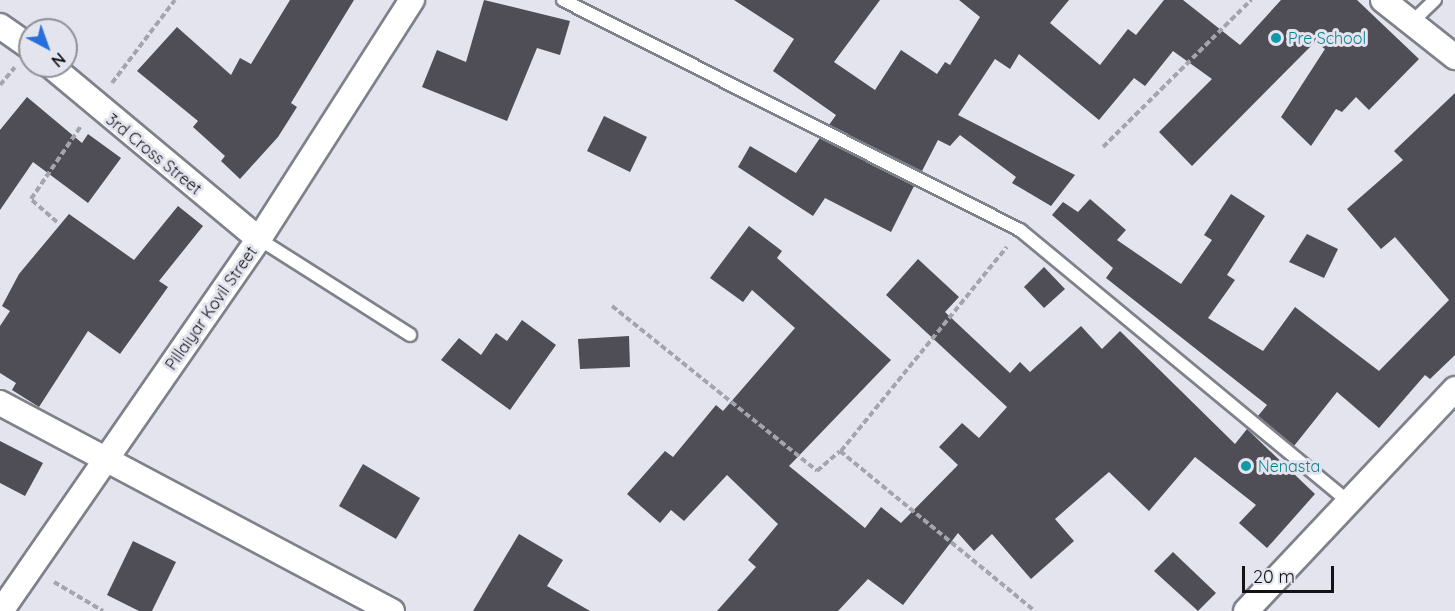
<!DOCTYPE html>
<style>
body{margin:0}
#map{position:relative;width:1455px;height:611px;overflow:hidden;background:#e3e4ee;font-family:Quicksand,sans-serif}
div>[style]{position:absolute}
[style*='--x']{left:calc(var(--x)*1px);top:calc(var(--y)*1px);width:calc(var(--w)*1px);rotate:calc(var(--a)*1deg)}
.building>*{inset:0;background:#4f4d55}
.path>*{height:4px;margin-top:-2px;transform-origin:0;background:repeating-linear-gradient(90deg,#a3a4ac 0 6px,transparent 0 9px)}
.roads{filter:drop-shadow(2px 0 #7f818a) drop-shadow(-2px 0 #7f818a) drop-shadow(0 2px #7f818a) drop-shadow(0 -2px #7f818a)}
.service>*{height:12px;margin:-6px;padding:0 6px;transform-origin:6px;border-radius:6px;background:#fff}
.minor>*{height:24px;margin:-12px;padding:0 12px;transform-origin:12px;border-radius:12px;background:#fff}
.dots>*{width:16px;height:16px;translate:-50% -50%;box-sizing:border-box;border:3px solid #e3e4ee;border-radius:50%}
span{translate:-50% -50%;white-space:nowrap;text-align:center;line-height:1.15;-webkit-text-stroke:6px #e3e4ee;paint-order:stroke}
.culture-label{font-size:16px;color:#0d838f}
.left{translate:0 -50%;text-align:left}
.street-label{font-size:16px;color:#131317}
.north{position:absolute;left:18px;top:18px;width:60px;height:60px;box-sizing:border-box;background:#e3e4ee;border:2px solid #909098;border-radius:50%;rotate:139deg;font-size:16px;font-weight:700;line-height:24px;text-align:center;color:#131317}
.north::after{content:'';display:block;margin:auto;width:21px;height:27px;background:#2770dc;clip-path:polygon(50% 0,100% 100%,50% 72%,0 100%)}
.scale{position:absolute;left:1242px;top:566px;width:92px;height:27px;box-sizing:border-box;border:3px solid #131317;border-top:0;padding-left:8px;font-size:18px;line-height:21px;white-space:nowrap;color:#131317;-webkit-text-stroke:4px #e3e4ee;paint-order:stroke}
</style>
<div id="map">
<div class="building">
<div style="clip-path:polygon(290px 0,354px 0,291px 103px,297px 107px,278px 137px,240px 179px,221px 161px,225px 156px,193px 127px,198px 121px,137px 71px,177px 27px,231px 75px,240px 58px,251px 64px)"></div>
<div style="clip-path:polygon(484px 0,570px 21px,560px 55px,537px 48px,507px 121px,422px 87px,437px 50px,466px 62px)"></div>
<div style="clip-path:polygon(734px 0,880px 0,834px 62px,875px 90px,901px 50px,937px 74px,945px 62px,950px 65px,980px 17px,959px 0,1069px 0,1050px 23px,1100px 65px,1128px 29px,1136px 35px,1164px 0,1183px 0,1240px 45px,1281px 0,1357px 0,1419px 59px,1369px 110px,1356px 97px,1342px 112px,1336px 109px,1311px 146px,1281px 117px,1325px 49px,1315px 42px,1192px 166px,1159px 132px,1212px 79px,1173px 51px,1145px 86px,1134px 78px,1099px 120px,1019px 54px,1010px 69px,995px 59px,958px 115px,1075px 175px,1051px 206px,1012px 183px,1016px 177px,960px 135px,950px 146px,938px 140px,922px 171px,829px 125px,836px 115px,773px 71px,794px 39px)"></div>
<div style="clip-path:polygon(1455px 93px,1455px 355px,1430px 379px,1425px 375px,1379px 428px,1337px 392px,1294px 446px,1258px 416px,1267px 405px,1106px 278px,1113px 268px,1052px 215px,1063px 202px,1078px 212px,1090px 199px,1126px 230px,1117px 240px,1181px 284px,1212px 240px,1204px 235px,1231px 194px,1265px 216px,1227px 275px,1235px 280px,1208px 318px,1263px 351px,1295px 307px,1379px 371px,1449px 300px,1395px 237px,1381px 249px,1347px 209px,1403px 160px,1394px 151px)"></div>
<div style="clip-path:polygon(27px 97px,82px 143px,88px 134px,121px 158px,88px 203px,33px 162px,0 210px,0 130px)"></div>
<div style="clip-path:polygon(604px 116px,647px 137px,630px 172px,587px 151px)"></div>
<div style="clip-path:polygon(820px 138px,914px 186px,891px 232px,825px 198px,813px 216px,738px 167px,750px 146px,796px 173px)"></div>
<div style="clip-path:polygon(178px 206px,203px 226px,159px 281px,168px 287px,120px 354px,88px 331px,39px 407px,12px 390px,16px 383px,0 373px,0 326px,10px 311px,2px 306px,19px 274px,69px 214px,134px 260px)"></div>
<div style="clip-path:polygon(749px 226px,782px 251px,777px 258px,891px 360px,789px 466px,865px 528px,881px 507px,901px 523px,958px 465px,939px 447px,962px 423px,979px 438px,1007px 407px,886px 295px,918px 259px,959px 297px,945px 312px,1010px 373px,1020px 362px,1030px 372px,1081px 326px,1102px 349px,1120px 331px,1235px 444px,1247px 429px,1315px 494px,1267px 548px,1239px 523px,1256px 505px,1195px 457px,1149px 511px,1109px 472px,1055px 519px,1074px 541px,1031px 579px,992px 534px,974px 551px,958px 533px,903px 605px,868px 579px,838px 611px,717px 611px,756px 567px,748px 560px,778px 524px,727px 475px,684px 521px,671px 510px,660px 523px,627px 494px,665px 451px,673px 457px,716px 405px,723px 411px,795px 328px,752px 290px,743px 302px,710px 278px)"></div>
<div style="clip-path:polygon(1307px 234px,1338px 249px,1324px 278px,1289px 262px)"></div>
<div style="clip-path:polygon(1044px 267px,1065px 289px,1044px 308px,1024px 287px)"></div>
<div style="clip-path:polygon(522px 320px,556px 345px,510px 410px,441px 360px,459px 338px,481px 355px,496px 333px,507px 341px)"></div>
<div style="clip-path:polygon(629px 336px,630px 367px,580px 369px,578px 339px)"></div>
<div style="clip-path:polygon(0 441px,43px 463px,25px 496px,0 483px)"></div>
<div style="clip-path:polygon(363px 464px,420px 498px,396px 539px,339px 506px)"></div>
<div style="clip-path:polygon(519px 534px,563px 560px,547px 586px,590px 611px,473px 611px)"></div>
<div style="clip-path:polygon(133px 541px,176px 562px,152px 611px,139px 611px,107px 595px)"></div>
<div style="clip-path:polygon(1173px 552px,1216px 593px,1198px 611px,1154px 571px)"></div>
</div>
<div class="path">
<div style="--x:112;--y:83;--w:104;--a:-52.8"></div>
<div style="--x:0;--y:85;--w:23;--a:-50"></div>
<div style="--x:1103;--y:147;--w:209;--a:-44.8"></div>
<div style="--x:57;--y:222;--w:35;--a:-139"></div>
<div style="--x:31;--y:199;--w:88;--a:-55.6"></div>
<div style="--x:612;--y:306;--w:263;--a:38.8"></div>
<div style="--x:817;--y:471;--w:30;--a:-41"></div>
<div style="--x:840;--y:451;--w:252;--a:39.4"></div>
<div style="--x:841;--y:451;--w:263;--a:-50.9"></div>
<div style="--x:54;--y:582;--w:57;--a:30.6"></div>
</div>
<div class="roads">
<div class="service">
<div style="--x:563;--y:0;--w:512;--a:26.72"></div>
<div style="--x:1020;--y:230;--w:425;--a:39.6"></div>
<div style="--x:1412;--y:22;--w:32;--a:-44"></div>
<div style="--x:259;--y:239;--w:179;--a:32.4"></div>
</div>
<div class="minor">
<div style="--x:1383;--y:0;--w:92;--a:38.4"></div>
<div style="--x:0;--y:26;--w:37;--a:35"></div>
<div style="--x:51;--y:66;--w:271;--a:39.8"></div>
<div style="--x:0;--y:403;--w:444;--a:28"></div>
<div style="--x:1;--y:611;--w:453;--a:-55.3"></div>
<div style="--x:259;--y:239;--w:284;--a:-57.4"></div>
<div style="--x:1246;--y:611;--w:305;--a:-46.7"></div>
</div>
</div>
<div class="dots">
<div style="left:1276px;top:38px;background:#0f9aa8"></div>
<div style="left:1246px;top:466px;background:#0f9aa8"></div>
</div>
<div class="culture-label">
<span class="left" style="left:1288px;top:38px">Pre School</span>
<span class="left" style="left:1258px;top:466px">Nenasta</span>
</div>
<div class="street-label">
<span style="left:154px;top:154px;rotate:39deg">3rd Cross Street</span>
<span style="left:211px;top:308px;rotate:-55deg">Pillaiyar Kovil Street</span>
</div>
<div class="north">N</div>
<div class="scale">20 m</div>
</div>
